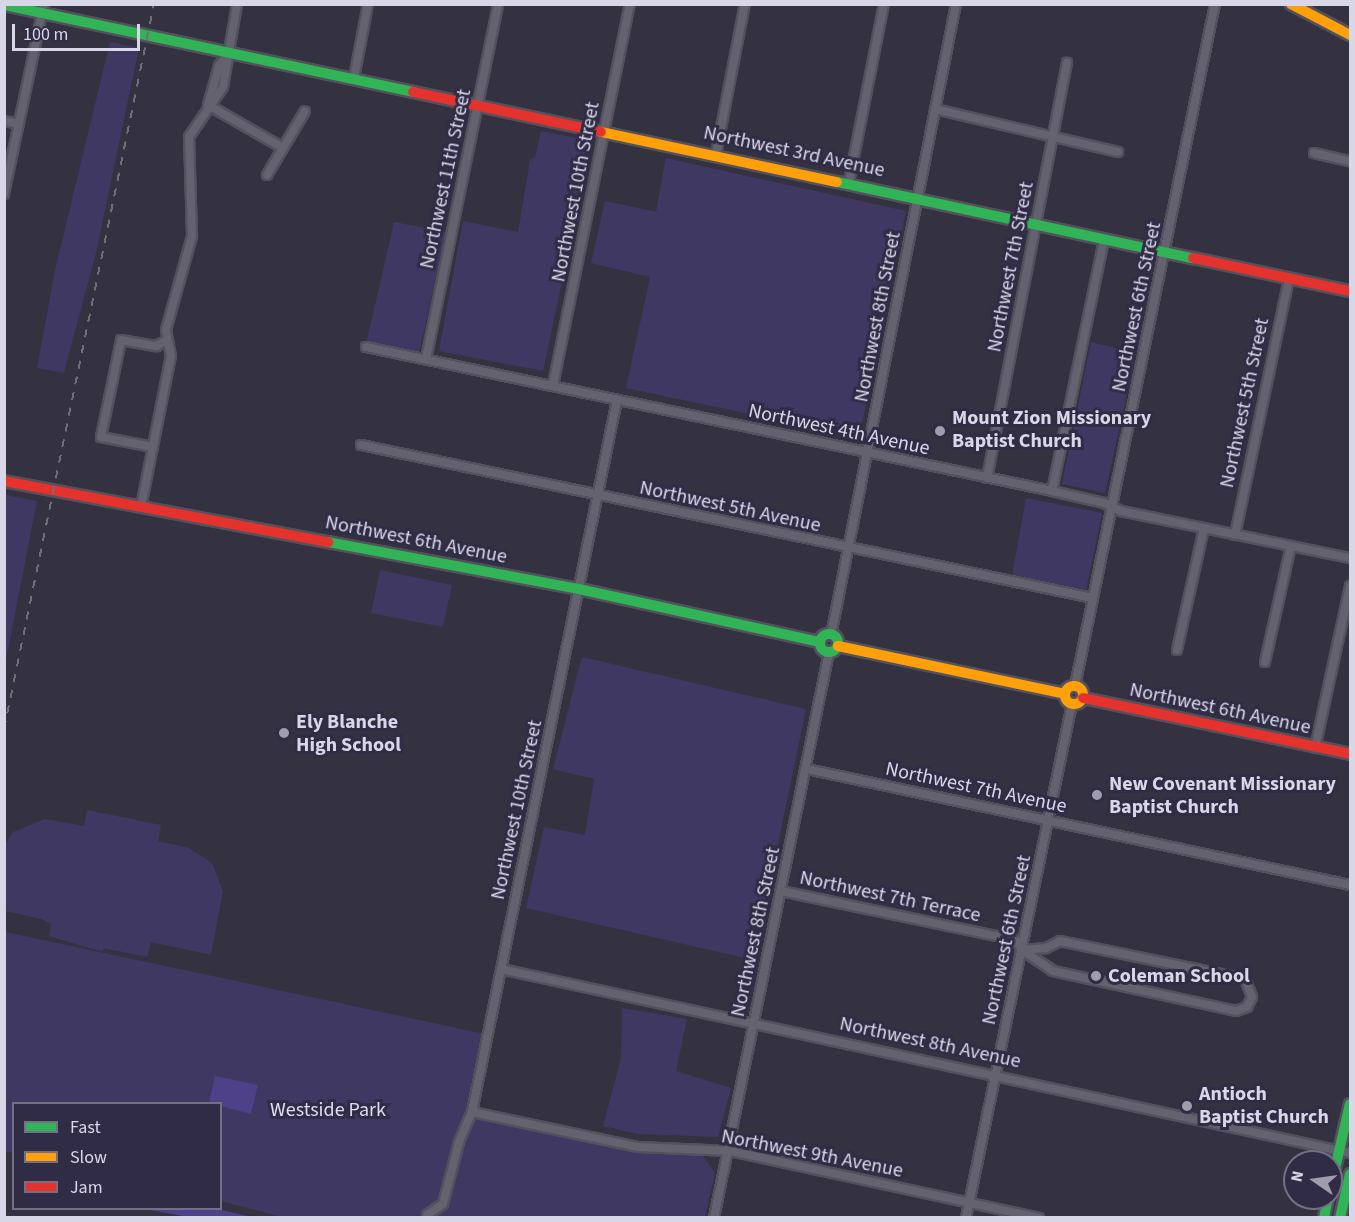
<!DOCTYPE html>
<style>
body{margin:0}
#map{position:relative;width:1355px;height:1222px;overflow:hidden;background:#343240;font-family:"Source Sans 3",sans-serif}
div>[style]{position:absolute}
[style*='--x']{left:calc(var(--x)*1px);top:calc(var(--y)*1px);width:calc(var(--w)*1px);rotate:calc(var(--a)*1deg)}
.green>*{inset:0;background:#3f3863}
.water>*{inset:0;background:#4e4089}
.roads{filter:drop-shadow(2px 0 #52515d) drop-shadow(-2px 0 #52515d) drop-shadow(0 2px #52515d) drop-shadow(0 -2px #52515d)}
.street>*{height:8px;margin:-4px;padding:0 4px;transform-origin:4px;border-radius:4px;background:#63626e}
.fast>*{height:10px;margin:-5px;padding:0 5px;transform-origin:5px;border-radius:5px;background:#30b455}
.fast>.ring{margin:-5px;padding:0;box-sizing:content-box;background:none;border:10px solid #30b455;border-radius:50%}
.slow>*{height:10px;margin:-5px;padding:0 5px;transform-origin:5px;border-radius:5px;background:#ff9f0a}
.slow>.ring{margin:-5px;padding:0;box-sizing:content-box;background:none;border:10px solid #ff9f0a;border-radius:50%}
.jam>*{height:10px;margin:-5px;padding:0 5px;transform-origin:5px;border-radius:5px;background:#e5322d}
.rail>*{height:2px;margin-top:-1px;transform-origin:0;background:repeating-linear-gradient(90deg,#706e79 0 8px,transparent 0 16px)}
.dots>*{width:16px;height:16px;translate:-50% -50%;box-sizing:border-box;border:3px solid #302c46;border-radius:50%}
span{translate:-50% -50%;white-space:nowrap;text-align:center;line-height:1.15;-webkit-text-stroke:6px #302c46;paint-order:stroke}
.street-label{font-size:20px;color:#d8d7e7}
.poi-label{font-size:20px;color:#d8d7e7;font-weight:700}
.left{translate:0 -50%;text-align:left}
.park-label{font-size:20px;color:#dddcf3}
.frame{position:absolute;inset:0;border:6px solid #d8d7e7;pointer-events:none}
.legend{position:absolute;left:12px;top:1102px;width:210px;height:108px;box-sizing:border-box;background:#302c46;border:2px solid #737086;margin:0;padding:8px 10px;list-style:none;font-size:18px;color:#d8d7e7}
.legend li{display:flex;align-items:center;gap:12px;height:30px}
.legend b{width:30px;border:2px solid #737086}
.north{position:absolute;left:1283px;top:1150px;width:60px;height:60px;box-sizing:border-box;background:#302c46;border:2px solid #737086;border-radius:50%;rotate:283deg;font-size:16px;font-weight:700;line-height:24px;text-align:center;color:#d8d7e7}
.north::after{content:'';display:block;margin:auto;width:21px;height:27px;background:#9f9dad;clip-path:polygon(50% 0,100% 100%,50% 72%,0 100%)}
.scale{position:absolute;left:12px;top:24px;width:128px;height:27px;box-sizing:border-box;border:3px solid #d8d7e7;border-top:0;padding-left:8px;font-size:18px;line-height:21px;white-space:nowrap;color:#d8d7e7;-webkit-text-stroke:4px #302c46;paint-order:stroke}
</style>
<div id="map">
<div class="green">
<div style="clip-path:polygon(110px 42px,139px 48px,96px 253px,64px 373px,37px 368px,55px 270px)"></div>
<div style="clip-path:polygon(541px 131px,592px 141px,543px 371px,439px 351px,463px 221px,518px 232px,530px 160px,535px 157px)"></div>
<div style="clip-path:polygon(666px 158px,906px 211px,859px 437px,626px 388px,650px 277px,591px 263px,605px 201px,656px 212px)"></div>
<div style="clip-path:polygon(394px 222px,446px 232px,417px 363px,364px 353px)"></div>
<div style="clip-path:polygon(1091px 342px,1136px 353px,1105px 493px,1062px 484px)"></div>
<div style="clip-path:polygon(5px 495px,37px 501px,5px 665px,4px 495px)"></div>
<div style="clip-path:polygon(1026px 498px,1102px 513px,1086px 590px,1012px 575px)"></div>
<div style="clip-path:polygon(380px 570px,452px 585px,443px 627px,371px 613px)"></div>
<div style="clip-path:polygon(582px 657px,806px 709px,754px 960px,526px 908px,544px 827px,585px 835px,594px 779px,553px 769px)"></div>
<div style="clip-path:polygon(87px 810px,161px 825px,158px 841px,189px 848px,212px 863px,223px 891px,211px 955px,151px 942px,147px 957px,104px 948px,103px 952px,49px 936px,51px 924px,41px 919px,5px 911px,5px 845px,13px 832px,45px 819px,84px 826px)"></div>
<div style="clip-path:polygon(5px 932px,485px 1034px,468px 1115px,654px 1154px,703px 1156px,715px 1173px,705px 1217px,286px 1218px,221px 1201px,220px 1104px,14px 1104px,13px 1153px,5px 1151px)"></div>
<div style="clip-path:polygon(622px 1008px,687px 1019px,676px 1071px,731px 1088px,718px 1137px,638px 1134px,603px 1126px,621px 1058px)"></div>
</div>
<div class="water">
<div style="clip-path:polygon(215px 1076px,258px 1085px,251px 1114px,209px 1103px)"></div>
<div style="clip-path:polygon(145px 1209px,217px 1209px,252px 1217px,188px 1217px)"></div>
</div>
<div class="roads">
<div class="street">
<div style="--x:354;--y:78;--w:75;--a:-79.3"></div>
<div style="--x:208;--y:105;--w:86;--a:29.8"></div>
<div style="--x:208;--y:105;--w:41;--a:-74.2"></div>
<div style="--x:219;--y:66;--w:15;--a:-53"></div>
<div style="--x:935;--y:109;--w:188;--a:13.2"></div>
<div style="--x:4;--y:121;--w:15;--a:11"></div>
<div style="--x:1314;--y:153;--w:37;--a:13"></div>
<div style="--x:716;--y:154;--w:153;--a:-79.1"></div>
<div style="--x:267;--y:175;--w:74;--a:-59.3"></div>
<div style="--x:849;--y:182;--w:181;--a:-78.9"></div>
<div style="--x:4;--y:194;--w:194;--a:-78.1"></div>
<div style="--x:366;--y:347;--w:701;--a:11.85"></div>
<div style="--x:1052;--y:491;--w:53;--a:13"></div>
<div style="--x:1104;--y:503;--w:19;--a:25"></div>
<div style="--x:1121;--y:511;--w:234;--a:11.6"></div>
<div style="--x:426;--y:359;--w:362;--a:-78.5"></div>
<div style="--x:553;--y:385;--w:389;--a:-78.6"></div>
<div style="--x:361;--y:445;--w:748;--a:11.81"></div>
<div style="--x:153;--y:447;--w:53;--a:-169.1"></div>
<div style="--x:101;--y:437;--w:99;--a:-78.3"></div>
<div style="--x:121;--y:340;--w:36;--a:10"></div>
<div style="--x:156;--y:346;--w:11;--a:-27"></div>
<div style="--x:987;--y:478;--w:423;--a:-79.1"></div>
<div style="--x:1052;--y:491;--w:257;--a:-78.3"></div>
<div style="--x:141;--y:507;--w:154;--a:-78.8"></div>
<div style="--x:171;--y:356;--w:26;--a:-101"></div>
<div style="--x:166;--y:330;--w:98;--a:-74.5"></div>
<div style="--x:192;--y:236;--w:99;--a:-91.7"></div>
<div style="--x:189;--y:137;--w:60;--a:-55.8"></div>
<div style="--x:223;--y:87;--w:84;--a:-80.4"></div>
<div style="--x:1235;--y:535;--w:263;--a:-78.1"></div>
<div style="--x:831;--y:635;--w:643;--a:-78.79"></div>
<div style="--x:1177;--y:650;--w:125;--a:-77.5"></div>
<div style="--x:1265;--y:662;--w:119;--a:-77.4"></div>
<div style="--x:1075;--y:686;--w:696;--a:-78.4"></div>
<div style="--x:1315;--y:748;--w:166;--a:-77.8"></div>
<div style="--x:807;--y:769;--w:555;--a:12.06"></div>
<div style="--x:781;--y:891;--w:240;--a:11.8"></div>
<div style="--x:1016;--y:940;--w:12;--a:59"></div>
<div style="--x:1022;--y:950;--w:37;--a:34"></div>
<div style="--x:1053;--y:971;--w:187;--a:12.3"></div>
<div style="--x:1236;--y:1011;--w:12;--a:-20"></div>
<div style="--x:1247;--y:1007;--w:11;--a:-63"></div>
<div style="--x:1252;--y:997;--w:19;--a:-111"></div>
<div style="--x:1245;--y:979;--w:189;--a:-168.4"></div>
<div style="--x:1060;--y:941;--w:16;--a:153"></div>
<div style="--x:1046;--y:948;--w:24;--a:175"></div>
<div style="--x:501;--y:969;--w:869;--a:12.23"></div>
<div style="--x:472;--y:1112;--w:170;--a:11.9"></div>
<div style="--x:638;--y:1147;--w:92;--a:2.5"></div>
<div style="--x:730;--y:1151;--w:316;--a:12.2"></div>
<div style="--x:427;--y:1215;--w:19;--a:-35"></div>
<div style="--x:443;--y:1204;--w:64;--a:-75.5"></div>
<div style="--x:459;--y:1142;--w:33;--a:-67"></div>
<div style="--x:472;--y:1112;--w:727;--a:-78.49"></div>
<div style="--x:714;--y:1218;--w:578;--a:-78.51"></div>
<div style="--x:966;--y:1218;--w:525;--a:-78.35"></div>
</div>
<div class="fast">
<div style="--x:4;--y:5;--w:418;--a:12"></div>
<div style="--x:837;--y:182;--w:364;--a:12.1"></div>
<div style="--x:328;--y:542;--w:255;--a:10.6"></div>
<div style="--x:579;--y:589;--w:247;--a:12.4"></div>
<div class="ring" style="left:820px;top:634px;width:8px;height:8px"></div>
<div style="--x:1331;--y:1186;--w:84;--a:-77"></div>
<div style="--x:1324;--y:1218;--w:20;--a:-79"></div>
<div style="--x:1340;--y:1218;--w:45;--a:-77.2"></div>
</div>
<div class="slow">
<div style="--x:1291;--y:4;--w:67;--a:27.7"></div>
<div style="--x:601;--y:132;--w:241;--a:12"></div>
<div style="--x:838;--y:646;--w:232;--a:11.9"></div>
<div class="ring" style="left:1065px;top:686px;width:8px;height:8px"></div>
</div>
<div class="jam">
<div style="--x:413;--y:92;--w:192;--a:12"></div>
<div style="--x:1193;--y:258;--w:160;--a:11.9"></div>
<div style="--x:4;--y:481;--w:330;--a:10.7"></div>
<div style="--x:1083;--y:698;--w:273;--a:11.8"></div>
</div>
</div>
<div class="rail">
<div style="--x:4;--y:729;--w:740;--a:-78.31"></div>
</div>
<div class="dots">
<div style="left:940px;top:431px;background:#9f9dad"></div>
<div style="left:284px;top:733px;background:#9f9dad"></div>
<div style="left:1097px;top:795px;background:#9f9dad"></div>
<div style="left:1096px;top:976px;background:#9f9dad"></div>
<div style="left:1187px;top:1106px;background:#9f9dad"></div>
</div>
<div class="street-label">
<span style="left:794px;top:152px;rotate:12deg">Northwest 3rd Avenue</span>
<span style="left:446px;top:179px;rotate:-78deg">Northwest 11th Street</span>
<span style="left:576px;top:192px;rotate:-79deg">Northwest 10th Street</span>
<span style="left:1011px;top:267px;rotate:-79deg">Northwest 7th Street</span>
<span style="left:1137px;top:307px;rotate:-78deg">Northwest 6th Street</span>
<span style="left:878px;top:317px;rotate:-79deg">Northwest 8th Street</span>
<span style="left:1245px;top:403px;rotate:-78deg">Northwest 5th Street</span>
<span style="left:839px;top:430px;rotate:12deg">Northwest 4th Avenue</span>
<span style="left:730px;top:507px;rotate:12deg">Northwest 5th Avenue</span>
<span style="left:416px;top:540px;rotate:11deg">Northwest 6th Avenue</span>
<span style="left:1220px;top:709px;rotate:12deg">Northwest 6th Avenue</span>
<span style="left:976px;top:788px;rotate:12deg">Northwest 7th Avenue</span>
<span style="left:517px;top:810px;rotate:-78deg">Northwest 10th Street</span>
<span style="left:890px;top:897px;rotate:12deg">Northwest 7th Terrace</span>
<span style="left:756px;top:932px;rotate:-78deg">Northwest 8th Street</span>
<span style="left:1007px;top:940px;rotate:-78deg">Northwest 6th Street</span>
<span style="left:930px;top:1043px;rotate:12deg">Northwest 8th Avenue</span>
<span style="left:812px;top:1154px;rotate:11deg">Northwest 9th Avenue</span>
</div>
<div class="poi-label">
<span class="left" style="left:952px;top:430px">Mount Zion Missionary<br>Baptist Church</span>
<span class="left" style="left:296px;top:734px">Ely Blanche<br>High School</span>
<span class="left" style="left:1109px;top:796px">New Covenant Missionary<br>Baptist Church</span>
<span class="left" style="left:1108px;top:976px">Coleman School</span>
<span class="left" style="left:1199px;top:1106px">Antioch<br>Baptist Church</span>
</div>
<div class="park-label">
<span style="left:328px;top:1110px">Westside Park</span>
</div>
<div class="frame"></div>
<ul class="legend">
<li><b style="height:8px;background:#30b455"></b>Fast</li>
<li><b style="height:8px;background:#ff9f0a"></b>Slow</li>
<li><b style="height:8px;background:#e5322d"></b>Jam</li>
</ul>
<div class="north">N</div>
<div class="scale">100 m</div>
</div>
